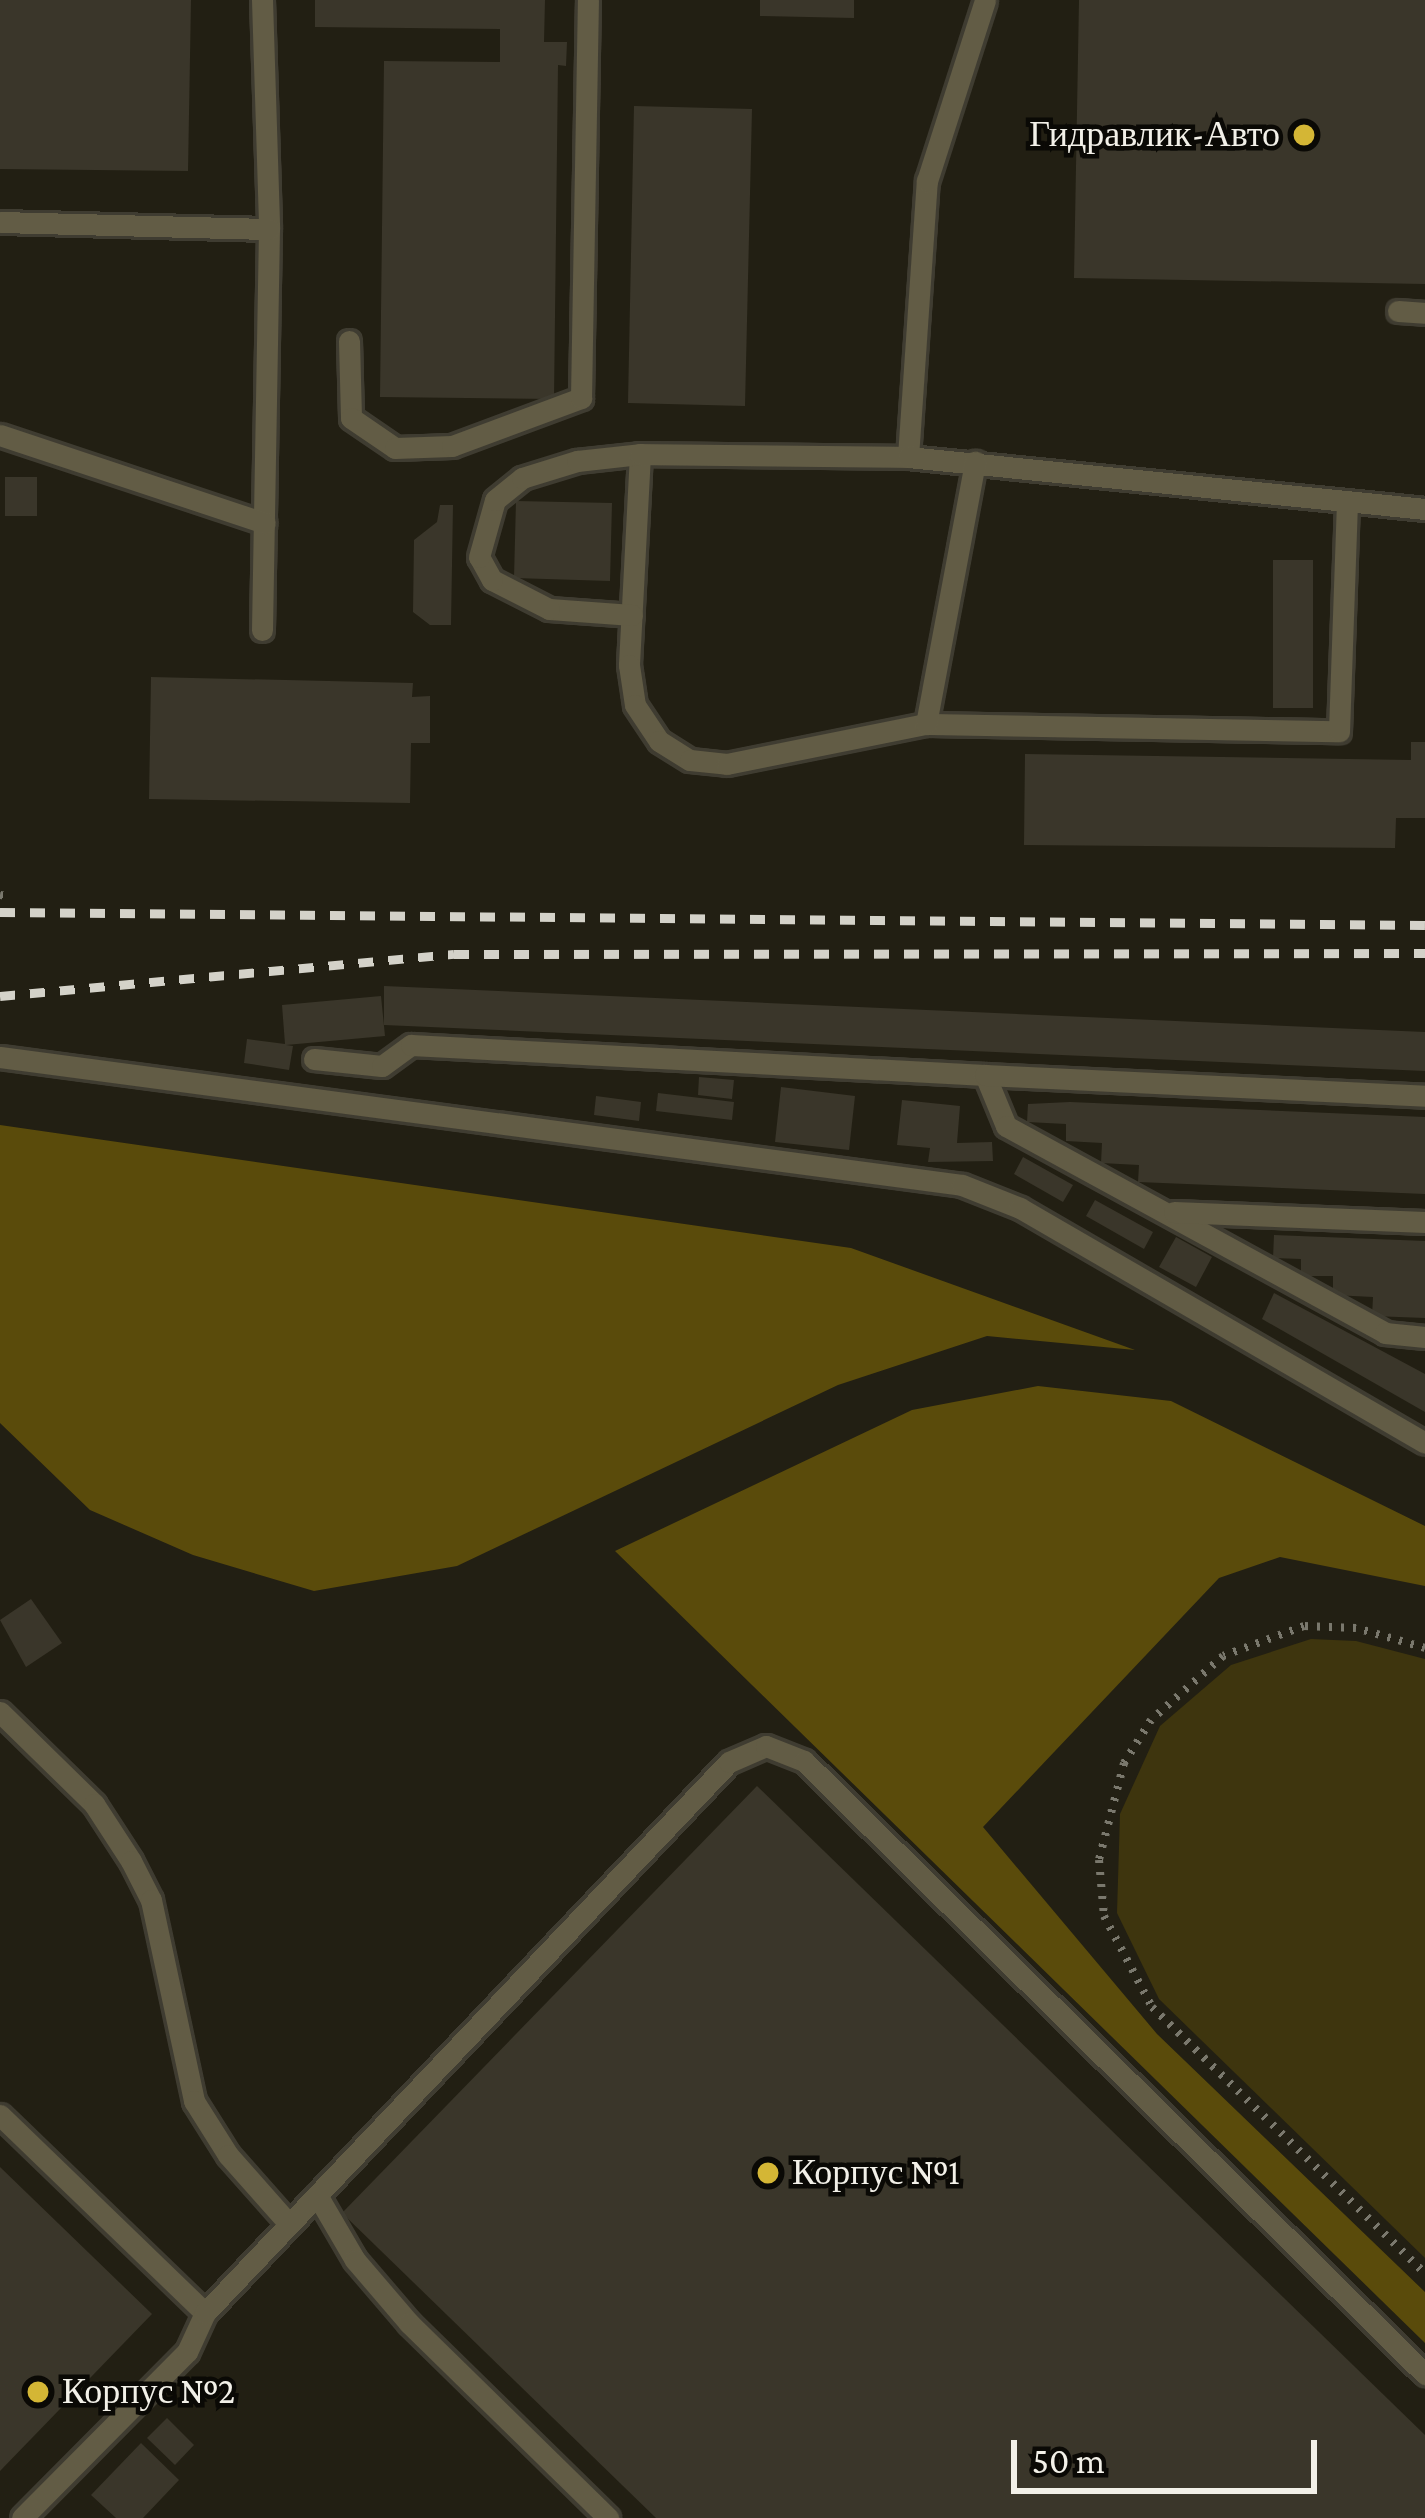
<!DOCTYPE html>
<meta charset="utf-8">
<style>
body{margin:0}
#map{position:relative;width:1425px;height:2518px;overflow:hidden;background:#221f13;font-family:"Crimson Pro",serif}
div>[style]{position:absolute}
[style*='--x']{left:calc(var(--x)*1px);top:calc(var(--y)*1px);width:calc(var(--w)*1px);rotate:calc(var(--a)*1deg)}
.green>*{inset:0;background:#3e350e}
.forest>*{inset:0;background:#5a4b0b}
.building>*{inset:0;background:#3a362a}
.path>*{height:8px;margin-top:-4px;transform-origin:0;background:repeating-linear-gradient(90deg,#7a786d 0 3px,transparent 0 12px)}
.roads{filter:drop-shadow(3px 0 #3f3c31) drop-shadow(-3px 0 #3f3c31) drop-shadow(0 3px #3f3c31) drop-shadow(0 -3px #3f3c31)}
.lane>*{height:21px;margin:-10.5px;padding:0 10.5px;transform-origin:10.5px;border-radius:10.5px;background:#625c45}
.rail>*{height:9px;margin-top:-4.5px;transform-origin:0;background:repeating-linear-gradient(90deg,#d4d2c9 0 15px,transparent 0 30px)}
.dots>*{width:33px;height:33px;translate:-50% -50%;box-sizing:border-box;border:6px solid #0a0905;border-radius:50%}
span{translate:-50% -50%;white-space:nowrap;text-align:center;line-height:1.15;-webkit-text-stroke:9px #0a0905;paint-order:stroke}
.poi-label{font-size:36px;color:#f2f0e8}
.right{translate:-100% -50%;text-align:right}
.left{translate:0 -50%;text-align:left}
.scale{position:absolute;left:1011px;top:2440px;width:306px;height:54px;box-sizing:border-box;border:6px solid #f2f0e8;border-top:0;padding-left:15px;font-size:36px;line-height:42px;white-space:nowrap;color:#f2f0e8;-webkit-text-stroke:9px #0a0905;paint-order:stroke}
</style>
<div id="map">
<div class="green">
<div style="clip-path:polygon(1311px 1639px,1356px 1641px,1425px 1659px,1425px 2258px,1159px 1999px,1117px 1913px,1120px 1814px,1160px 1726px,1231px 1665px)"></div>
</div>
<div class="forest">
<div style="clip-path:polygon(0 1125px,851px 1248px,1135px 1350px,987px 1336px,838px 1385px,457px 1566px,314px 1591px,193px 1555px,90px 1510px,0 1423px)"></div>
<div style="clip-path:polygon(1038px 1386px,1171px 1401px,1425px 1526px,1425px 1586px,1280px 1557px,1219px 1578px,983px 1827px,1157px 2034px,1425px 2292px,1425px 2343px,615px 1551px,912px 1410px)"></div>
</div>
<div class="building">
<div style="clip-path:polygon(0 0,191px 0,188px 171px,0 169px)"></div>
<div style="clip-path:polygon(315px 0,545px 0,544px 42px,567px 42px,566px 66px,558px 65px,554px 399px,380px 397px,384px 61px,500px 62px,500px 29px,315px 27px)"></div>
<div style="clip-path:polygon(760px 0,854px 0,854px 18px,760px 16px)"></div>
<div style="clip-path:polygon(1079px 0,1425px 0,1425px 284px,1074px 278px)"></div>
<div style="clip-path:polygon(634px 106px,752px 109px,745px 406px,628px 403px)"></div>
<div style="clip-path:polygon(5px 477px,37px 477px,37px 516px,5px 516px)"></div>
<div style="clip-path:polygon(516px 501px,612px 503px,610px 581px,514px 578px)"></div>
<div style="clip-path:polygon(440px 505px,453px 505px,451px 625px,430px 625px,413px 612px,414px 540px,437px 522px)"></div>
<div style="clip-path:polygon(1273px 560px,1313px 560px,1313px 708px,1273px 708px)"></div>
<div style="clip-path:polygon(151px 677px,413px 683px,412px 697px,430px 696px,430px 743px,411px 743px,410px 803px,149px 799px)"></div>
<div style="clip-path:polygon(1411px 742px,1425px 742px,1425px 818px,1396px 818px,1395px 848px,1024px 845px,1025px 754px,1411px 760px)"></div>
<div style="clip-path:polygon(384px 986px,1425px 1032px,1425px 1071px,384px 1025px)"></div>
<div style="clip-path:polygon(381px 996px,385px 1036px,286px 1045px,293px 1046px,289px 1070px,244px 1063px,247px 1039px,285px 1044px,282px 1005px)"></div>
<div style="clip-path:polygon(699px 1077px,734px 1080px,732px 1099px,698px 1095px)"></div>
<div style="clip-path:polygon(781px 1087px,855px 1096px,849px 1150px,775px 1142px)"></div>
<div style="clip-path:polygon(658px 1093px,734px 1102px,732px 1120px,656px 1111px)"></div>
<div style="clip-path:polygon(596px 1096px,641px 1102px,639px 1121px,594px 1115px)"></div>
<div style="clip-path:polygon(902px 1100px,960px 1106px,957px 1143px,992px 1142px,993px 1161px,928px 1162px,930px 1148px,897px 1145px)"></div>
<div style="clip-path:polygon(1070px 1102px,1425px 1117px,1425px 1194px,1138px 1182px,1139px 1165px,1101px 1163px,1102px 1143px,1066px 1141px,1066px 1124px,1027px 1122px,1028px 1104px)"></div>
<div style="clip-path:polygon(1023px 1157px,1073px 1185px,1063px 1202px,1014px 1174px)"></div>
<div style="clip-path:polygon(1095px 1200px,1153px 1232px,1144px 1249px,1086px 1216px)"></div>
<div style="clip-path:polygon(1274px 1235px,1425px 1241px,1425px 1318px,1372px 1316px,1373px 1297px,1333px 1295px,1333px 1276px,1301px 1276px,1301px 1259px,1273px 1258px)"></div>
<div style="clip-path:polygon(1176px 1237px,1212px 1257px,1196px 1287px,1159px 1267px)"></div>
<div style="clip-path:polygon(1274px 1293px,1425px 1374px,1425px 1412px,1262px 1319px)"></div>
<div style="clip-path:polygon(31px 1599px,62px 1643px,26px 1667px,0 1620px)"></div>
<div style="clip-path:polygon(757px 1786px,1425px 2435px,1425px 2518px,656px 2518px,342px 2213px)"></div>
<div style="clip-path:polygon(0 2167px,152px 2314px,0 2471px)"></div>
<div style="clip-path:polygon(167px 2418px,194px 2445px,175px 2465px,147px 2438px)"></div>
<div style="clip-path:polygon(141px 2443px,179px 2480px,143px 2518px,116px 2518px,91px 2495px)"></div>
</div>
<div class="path">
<div style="--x:0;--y:895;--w:6;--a:9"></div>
<div style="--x:1425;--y:1648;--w:72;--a:-163.8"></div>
<div style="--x:1356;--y:1628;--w:52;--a:-177.8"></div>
<div style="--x:1304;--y:1626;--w:86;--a:159.7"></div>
<div style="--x:1223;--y:1656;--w:96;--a:138.4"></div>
<div style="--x:1151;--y:1720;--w:51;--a:122.1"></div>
<div style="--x:1124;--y:1763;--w:100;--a:104.5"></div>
<div style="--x:1099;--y:1860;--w:56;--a:84.9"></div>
<div style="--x:1104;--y:1916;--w:103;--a:62.2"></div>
<div style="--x:1152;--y:2007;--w:381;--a:44.3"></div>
</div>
<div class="roads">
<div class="lane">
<div style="--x:262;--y:0;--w:229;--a:88.2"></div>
<div style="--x:269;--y:229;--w:401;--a:91"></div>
<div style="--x:0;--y:222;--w:269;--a:1.5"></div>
<div style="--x:1398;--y:311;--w:27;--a:4"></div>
<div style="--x:349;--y:341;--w:77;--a:88.5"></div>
<div style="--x:351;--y:418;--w:53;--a:34.3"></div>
<div style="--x:395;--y:448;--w:57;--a:-2"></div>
<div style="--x:452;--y:446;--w:138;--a:-20.4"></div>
<div style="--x:581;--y:398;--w:398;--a:-89"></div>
<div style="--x:0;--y:435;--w:279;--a:18.4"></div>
<div style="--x:640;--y:454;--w:211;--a:93"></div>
<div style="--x:629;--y:665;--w:40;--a:81.5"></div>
<div style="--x:635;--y:705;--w:43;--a:56.3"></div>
<div style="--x:659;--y:741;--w:36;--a:32"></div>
<div style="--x:690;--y:760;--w:37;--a:6"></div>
<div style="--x:727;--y:764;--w:203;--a:-11.4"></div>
<div style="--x:926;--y:724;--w:413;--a:1"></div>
<div style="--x:1339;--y:731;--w:230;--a:-88"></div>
<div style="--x:908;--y:457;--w:277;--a:-86.1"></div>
<div style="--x:927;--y:181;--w:190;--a:-72.2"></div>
<div style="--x:632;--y:615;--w:83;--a:-175.9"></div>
<div style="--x:549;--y:609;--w:64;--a:-153"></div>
<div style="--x:492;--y:580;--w:26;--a:-119"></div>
<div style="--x:479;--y:557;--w:59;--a:-74.3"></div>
<div style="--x:495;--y:500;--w:35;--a:-39"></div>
<div style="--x:522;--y:478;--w:58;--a:-17.2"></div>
<div style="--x:577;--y:461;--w:63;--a:-6.3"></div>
<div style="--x:640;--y:454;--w:268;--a:0.6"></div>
<div style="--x:908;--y:457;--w:520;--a:5.74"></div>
<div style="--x:926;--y:724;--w:267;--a:-79.4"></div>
<div style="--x:0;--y:1057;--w:970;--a:7.58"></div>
<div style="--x:962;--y:1185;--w:62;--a:21.6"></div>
<div style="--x:1020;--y:1208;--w:468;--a:30.1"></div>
<div style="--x:314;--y:1059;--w:68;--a:5.9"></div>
<div style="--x:382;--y:1066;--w:36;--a:-36"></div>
<div style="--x:411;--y:1045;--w:575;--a:2.99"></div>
<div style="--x:985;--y:1075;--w:55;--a:67.6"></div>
<div style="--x:1006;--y:1126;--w:432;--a:28.6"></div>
<div style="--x:1385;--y:1333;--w:40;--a:5.7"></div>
<div style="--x:985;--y:1075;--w:441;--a:2.7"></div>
<div style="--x:1174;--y:1212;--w:251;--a:2.3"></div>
<div style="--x:0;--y:1712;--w:132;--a:44.4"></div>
<div style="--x:94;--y:1804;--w:68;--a:57"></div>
<div style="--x:131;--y:1861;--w:44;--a:62.9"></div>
<div style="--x:151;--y:1900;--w:206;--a:77.9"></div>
<div style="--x:194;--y:2101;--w:64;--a:57.8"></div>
<div style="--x:228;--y:2155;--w:92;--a:48.5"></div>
<div style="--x:0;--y:2115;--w:285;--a:44"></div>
<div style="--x:317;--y:2195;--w:75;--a:59.7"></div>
<div style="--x:355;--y:2260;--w:83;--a:49.4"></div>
<div style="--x:409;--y:2323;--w:279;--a:44.4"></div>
<div style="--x:22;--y:2518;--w:234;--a:-45.2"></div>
<div style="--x:187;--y:2352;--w:43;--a:-65.2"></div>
<div style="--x:205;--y:2313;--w:760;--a:-46.44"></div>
<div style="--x:729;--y:1762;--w:40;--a:-23.4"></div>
<div style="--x:766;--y:1746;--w:41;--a:21.5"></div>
<div style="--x:804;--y:1761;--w:873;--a:44.63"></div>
</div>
</div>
<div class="rail">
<div style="--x:0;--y:912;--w:1425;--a:0.52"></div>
<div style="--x:0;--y:996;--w:456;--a:-5.3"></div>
<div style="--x:454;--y:954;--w:971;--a:-0.06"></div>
</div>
<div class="dots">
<div style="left:1304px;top:135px;background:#d4b635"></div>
<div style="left:768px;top:2173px;background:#d4b635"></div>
<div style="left:38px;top:2392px;background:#d4b635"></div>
</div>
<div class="poi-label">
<span class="right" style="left:1280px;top:135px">Гидравлик-Авто</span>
<span class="left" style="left:792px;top:2173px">Корпус №1</span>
<span class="left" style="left:62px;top:2392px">Корпус №2</span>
</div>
<div class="scale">50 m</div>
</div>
